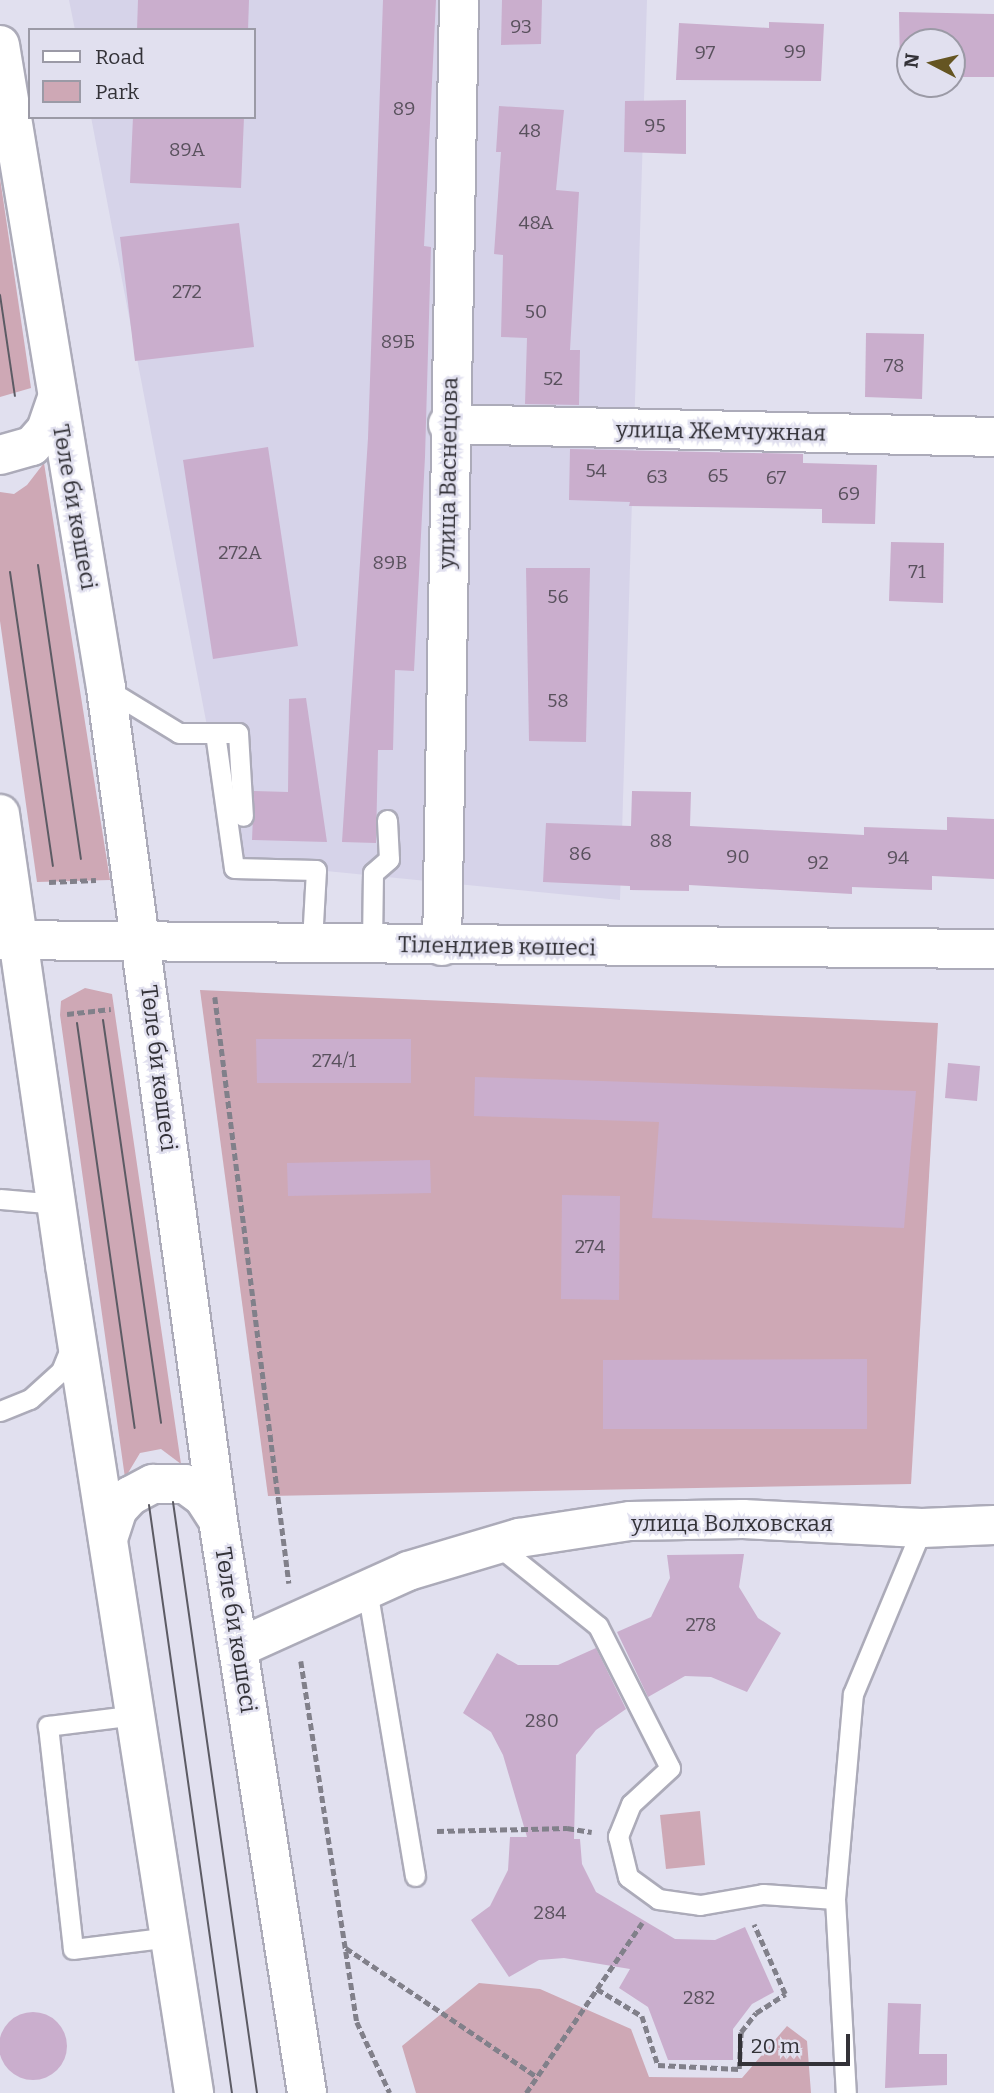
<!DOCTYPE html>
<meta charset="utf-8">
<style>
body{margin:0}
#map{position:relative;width:994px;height:2093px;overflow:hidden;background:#e1e0ef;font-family:Bitter,serif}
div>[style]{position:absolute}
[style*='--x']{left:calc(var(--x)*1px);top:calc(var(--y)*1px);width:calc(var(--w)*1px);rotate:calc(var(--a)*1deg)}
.built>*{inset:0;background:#d6d3e9}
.green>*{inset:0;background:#cea8b5}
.building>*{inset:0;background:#caaecd}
.round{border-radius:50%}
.path>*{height:4.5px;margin-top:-2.25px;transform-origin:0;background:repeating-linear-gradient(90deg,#81808a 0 7px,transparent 0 10.5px)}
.roads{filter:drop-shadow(2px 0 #acabb9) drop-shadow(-2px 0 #acabb9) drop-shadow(0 2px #acabb9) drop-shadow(0 -2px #acabb9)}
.service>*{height:19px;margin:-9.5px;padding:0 9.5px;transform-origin:9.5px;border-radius:9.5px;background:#fff}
.minor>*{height:38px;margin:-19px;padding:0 19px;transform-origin:19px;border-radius:19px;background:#fff}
.tertiary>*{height:38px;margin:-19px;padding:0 19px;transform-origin:19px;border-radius:19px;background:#fff}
.secondary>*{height:38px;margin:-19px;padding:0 19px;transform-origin:19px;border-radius:19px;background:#fff}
.tram>*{height:2px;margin:-1px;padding:0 1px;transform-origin:1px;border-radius:1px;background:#5c5b64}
span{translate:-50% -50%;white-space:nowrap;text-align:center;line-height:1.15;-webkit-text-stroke:5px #e1e0ef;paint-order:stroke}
.number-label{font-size:19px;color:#59515d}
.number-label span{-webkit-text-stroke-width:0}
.street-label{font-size:23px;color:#333238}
.legend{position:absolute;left:28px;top:28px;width:228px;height:91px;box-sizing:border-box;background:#e1e0ef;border:2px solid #9b9aa6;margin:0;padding:9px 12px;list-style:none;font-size:21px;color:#333238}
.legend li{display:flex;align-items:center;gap:14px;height:35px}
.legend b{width:35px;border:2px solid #9b9aa6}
.north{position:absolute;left:896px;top:28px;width:70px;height:70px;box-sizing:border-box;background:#e1e0ef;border:2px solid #9b9aa6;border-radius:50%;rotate:277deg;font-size:19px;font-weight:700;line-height:28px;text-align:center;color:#333238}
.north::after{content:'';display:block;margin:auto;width:24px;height:32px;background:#655522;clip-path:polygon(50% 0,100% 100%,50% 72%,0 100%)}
.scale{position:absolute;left:738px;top:2034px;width:112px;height:32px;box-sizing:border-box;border:4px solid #333238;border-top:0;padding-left:9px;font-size:21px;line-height:24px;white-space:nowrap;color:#333238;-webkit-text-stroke:5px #e1e0ef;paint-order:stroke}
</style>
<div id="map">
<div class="built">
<div style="clip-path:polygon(69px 0,647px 0,620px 900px,316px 870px,234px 868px,91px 117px,254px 117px,254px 30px,75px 30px)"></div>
</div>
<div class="green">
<div style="clip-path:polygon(0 178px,31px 388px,0 397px)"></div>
<div style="clip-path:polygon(44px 463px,110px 880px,37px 882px,0 621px,0 492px,14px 494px,27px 485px)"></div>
<div style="clip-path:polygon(85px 988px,112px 994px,181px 1464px,161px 1449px,140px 1453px,125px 1478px,60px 1015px,61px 1001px)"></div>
<div style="clip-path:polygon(200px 990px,938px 1023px,911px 1484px,268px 1496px)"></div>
<div style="clip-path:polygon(700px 1811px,705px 1865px,666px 1869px,660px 1815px)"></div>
<div style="clip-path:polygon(479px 1983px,540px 1989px,631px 2029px,649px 2077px,742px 2078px,787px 2026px,807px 2041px,811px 2093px,416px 2093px,402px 2046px)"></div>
</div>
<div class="building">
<div style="clip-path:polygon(138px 0,249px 0,248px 30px,137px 30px)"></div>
<div style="clip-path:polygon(383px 0,436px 0,424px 246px,431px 247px,425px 457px,414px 671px,395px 670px,393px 750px,378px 750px,376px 843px,342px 842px,368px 438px)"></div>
<div style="clip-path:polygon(502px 0,542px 0,541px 44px,501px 45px)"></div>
<div style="clip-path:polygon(899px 12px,994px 14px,994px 77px,963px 77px,963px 70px,952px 70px,952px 42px,910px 42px,910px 70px,900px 71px)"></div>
<div style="clip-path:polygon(769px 22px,824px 24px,821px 81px,676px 80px,679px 23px,769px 28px)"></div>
<div style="clip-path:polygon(686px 100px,686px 154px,624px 152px,625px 101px)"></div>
<div style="clip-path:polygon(499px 106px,564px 110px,556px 190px,579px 192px,570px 350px,580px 350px,579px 405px,525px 404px,527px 338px,501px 337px,503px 255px,494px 254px,501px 152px,496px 152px)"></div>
<div style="clip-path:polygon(133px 117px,244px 117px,241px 188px,130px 183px)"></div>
<div style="clip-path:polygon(239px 223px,254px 347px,135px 361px,120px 237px)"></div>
<div style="clip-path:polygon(866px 333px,924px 334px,922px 399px,865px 397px)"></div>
<div style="clip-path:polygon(268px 447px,298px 646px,213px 659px,183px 460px)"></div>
<div style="clip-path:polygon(570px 449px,803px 454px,803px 463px,877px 465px,875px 524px,822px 523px,822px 509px,629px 506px,630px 502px,569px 500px)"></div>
<div style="clip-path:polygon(891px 542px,944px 543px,943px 603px,889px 601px)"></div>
<div style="clip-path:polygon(526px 568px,590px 568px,586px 742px,529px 741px)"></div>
<div style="clip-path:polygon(306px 698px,327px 842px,252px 840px,254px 791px,288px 792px,289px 699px)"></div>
<div style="clip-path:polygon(632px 791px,691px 792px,690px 826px,864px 835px,864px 827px,947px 830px,947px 817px,994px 819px,994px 879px,932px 876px,932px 890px,852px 887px,852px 894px,689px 885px,689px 891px,630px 890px,630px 886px,543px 882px,546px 823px,631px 826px)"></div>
<div style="clip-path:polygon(256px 1039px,411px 1039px,411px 1083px,257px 1083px)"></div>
<div style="clip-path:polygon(948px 1063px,980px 1066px,977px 1101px,945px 1098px)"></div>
<div style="clip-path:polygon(475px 1077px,916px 1091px,904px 1228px,652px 1218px,659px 1122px,474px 1116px)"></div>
<div style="clip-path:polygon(430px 1160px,431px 1193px,288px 1196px,287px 1163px)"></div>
<div style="clip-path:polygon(562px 1195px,620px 1196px,619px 1300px,561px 1299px)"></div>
<div style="clip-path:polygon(867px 1359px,867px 1429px,603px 1429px,603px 1360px)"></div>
<div style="clip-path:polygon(744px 1554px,739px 1587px,758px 1618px,781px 1633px,747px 1692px,711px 1677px,685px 1676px,648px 1697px,617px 1632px,651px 1617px,670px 1578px,667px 1555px)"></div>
<div style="clip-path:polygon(596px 1648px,626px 1709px,596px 1730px,576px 1755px,574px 1839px,580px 1839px,582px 1864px,596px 1892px,675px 1939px,715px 1940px,745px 1927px,774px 1992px,752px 2004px,733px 2029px,733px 2060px,668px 2060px,648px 2007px,619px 1988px,630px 1969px,564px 1958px,539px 1960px,509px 1977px,471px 1920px,490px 1906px,508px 1870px,510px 1837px,527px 1837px,503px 1755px,491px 1732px,463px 1713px,497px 1653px,518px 1665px,558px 1665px)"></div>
<div style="clip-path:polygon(888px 2003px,921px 2004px,919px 2054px,947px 2054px,947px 2085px,885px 2088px)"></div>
<div class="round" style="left:-1px;top:2012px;width:68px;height:68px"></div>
</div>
<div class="path">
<div style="--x:49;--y:882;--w:47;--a:-2.4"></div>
<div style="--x:215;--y:997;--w:591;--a:82.8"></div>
<div style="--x:67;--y:1014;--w:44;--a:-6.5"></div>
<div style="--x:301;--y:1661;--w:365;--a:81.2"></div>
<div style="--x:357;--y:2022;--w:78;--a:65.1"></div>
<div style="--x:437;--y:1831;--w:130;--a:-1.3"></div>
<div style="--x:567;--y:1828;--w:25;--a:9"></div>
<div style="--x:346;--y:1948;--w:230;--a:34"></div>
<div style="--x:597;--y:1989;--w:52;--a:31"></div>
<div style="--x:642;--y:2016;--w:52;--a:71.9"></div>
<div style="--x:658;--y:2065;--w:81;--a:2.8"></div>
<div style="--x:739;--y:2069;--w:37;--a:-87"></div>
<div style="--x:741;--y:2032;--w:24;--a:-52"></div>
<div style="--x:756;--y:2013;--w:35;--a:-33"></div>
<div style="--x:785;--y:1994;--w:76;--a:-114.2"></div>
<div style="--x:526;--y:2093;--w:206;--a:-55.7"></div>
</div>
<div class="roads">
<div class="service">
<div style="--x:107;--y:689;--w:84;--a:31.4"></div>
<div style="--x:179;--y:733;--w:59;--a:0"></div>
<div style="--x:238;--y:733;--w:83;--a:86.6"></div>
<div style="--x:215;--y:733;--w:136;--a:82"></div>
<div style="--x:234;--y:868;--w:82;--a:1.4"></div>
<div style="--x:316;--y:870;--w:71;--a:93.2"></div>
<div style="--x:372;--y:944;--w:71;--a:-89.2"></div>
<div style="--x:373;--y:873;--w:21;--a:-41"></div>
<div style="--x:389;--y:859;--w:39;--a:-93"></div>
<div style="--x:0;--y:1199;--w:57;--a:5"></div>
<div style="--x:0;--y:1411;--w:32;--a:-22"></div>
<div style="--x:30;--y:1399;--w:42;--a:-42.1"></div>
<div style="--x:61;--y:1371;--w:27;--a:-68"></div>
<div style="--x:497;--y:1545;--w:129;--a:38.7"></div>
<div style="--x:598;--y:1626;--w:159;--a:63.1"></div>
<div style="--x:670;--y:1768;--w:53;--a:137.3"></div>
<div style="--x:631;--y:1804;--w:35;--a:112"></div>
<div style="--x:618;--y:1836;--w:42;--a:76.3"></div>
<div style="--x:628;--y:1877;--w:37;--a:36"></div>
<div style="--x:658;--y:1899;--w:42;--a:8.1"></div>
<div style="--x:700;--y:1905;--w:64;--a:-9.9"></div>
<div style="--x:763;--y:1894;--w:72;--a:4"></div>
<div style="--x:835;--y:1899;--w:194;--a:86.8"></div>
<div style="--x:367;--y:1589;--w:291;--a:80.5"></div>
<div style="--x:136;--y:1715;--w:89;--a:172.9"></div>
<div style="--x:48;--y:1726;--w:224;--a:83.6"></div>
<div style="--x:73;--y:1949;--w:99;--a:-7"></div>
<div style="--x:835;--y:1899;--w:206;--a:-85"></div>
<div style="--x:853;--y:1694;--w:180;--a:-67.4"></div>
</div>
<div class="minor">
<div style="--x:448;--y:424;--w:546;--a:1.36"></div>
<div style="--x:442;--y:946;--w:946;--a:-88.97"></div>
<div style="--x:240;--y:1647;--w:184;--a:-24.3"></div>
<div style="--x:408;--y:1571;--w:116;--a:-16.6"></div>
<div style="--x:519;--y:1538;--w:112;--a:-8.7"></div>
<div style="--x:630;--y:1521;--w:113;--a:-1"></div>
<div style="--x:743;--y:1519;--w:179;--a:2.9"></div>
<div style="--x:922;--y:1528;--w:72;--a:-2.4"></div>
</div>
<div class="tertiary">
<div style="--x:0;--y:940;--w:994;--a:0.52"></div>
</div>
<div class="secondary">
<div style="--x:0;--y:45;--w:652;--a:80.64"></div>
<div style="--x:106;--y:688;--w:840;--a:82.33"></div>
<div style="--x:218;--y:1520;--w:580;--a:81.17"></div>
<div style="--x:0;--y:455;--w:33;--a:-16"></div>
<div style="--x:32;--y:446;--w:21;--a:-49"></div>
<div style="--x:46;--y:430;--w:31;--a:-71"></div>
<div style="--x:0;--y:814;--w:456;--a:81.8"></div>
<div style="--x:65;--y:1265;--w:838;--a:81.14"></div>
<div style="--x:108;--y:1539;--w:32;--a:-72"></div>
<div style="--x:118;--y:1509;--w:18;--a:-47"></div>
<div style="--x:130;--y:1496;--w:26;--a:-28"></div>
<div style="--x:153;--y:1484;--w:32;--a:0"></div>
<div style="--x:185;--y:1484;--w:22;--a:36"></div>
<div style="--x:203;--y:1497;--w:27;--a:57"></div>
</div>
</div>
<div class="tram">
<div style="--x:0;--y:295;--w:102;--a:81.6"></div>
<div style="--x:38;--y:565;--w:297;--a:81.7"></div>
<div style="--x:10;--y:572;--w:297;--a:81.7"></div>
<div style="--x:103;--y:1020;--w:407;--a:81.8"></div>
<div style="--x:77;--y:1023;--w:409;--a:81.9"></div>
<div style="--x:173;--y:1502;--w:597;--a:81.91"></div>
<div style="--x:149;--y:1505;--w:594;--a:81.97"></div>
</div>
<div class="number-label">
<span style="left:521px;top:27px">93</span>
<span style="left:795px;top:52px">99</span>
<span style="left:705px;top:53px">97</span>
<span style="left:404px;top:109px">89</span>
<span style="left:655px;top:126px">95</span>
<span style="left:530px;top:131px">48</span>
<span style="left:187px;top:150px">89А</span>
<span style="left:536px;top:223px">48А</span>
<span style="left:187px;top:292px">272</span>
<span style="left:536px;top:312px">50</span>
<span style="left:398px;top:342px">89Б</span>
<span style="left:894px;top:366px">78</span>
<span style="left:553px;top:379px">52</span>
<span style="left:596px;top:471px">54</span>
<span style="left:718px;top:476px">65</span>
<span style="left:657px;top:477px">63</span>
<span style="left:776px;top:478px">67</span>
<span style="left:849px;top:494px">69</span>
<span style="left:240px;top:553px">272А</span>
<span style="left:390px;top:563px">89В</span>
<span style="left:917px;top:572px">71</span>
<span style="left:558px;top:597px">56</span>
<span style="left:558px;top:701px">58</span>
<span style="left:661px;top:841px">88</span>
<span style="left:580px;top:854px">86</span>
<span style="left:738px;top:857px">90</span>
<span style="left:898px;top:858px">94</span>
<span style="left:818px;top:863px">92</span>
<span style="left:334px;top:1061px">274/1</span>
<span style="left:590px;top:1247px">274</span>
<span style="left:701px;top:1625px">278</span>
<span style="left:542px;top:1721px">280</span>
<span style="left:550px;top:1913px">284</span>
<span style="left:699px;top:1998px">282</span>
</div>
<div class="street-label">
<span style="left:721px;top:431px;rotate:1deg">улица Жемчужная</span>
<span style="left:448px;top:473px;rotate:-89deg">улица Васнецова</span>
<span style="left:75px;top:507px;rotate:80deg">Төле би көшесі</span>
<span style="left:497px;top:946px;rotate:1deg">Тілендиев көшесі</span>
<span style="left:159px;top:1068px;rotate:83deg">Төле би көшесі</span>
<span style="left:732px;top:1523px">улица Волховская</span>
<span style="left:236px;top:1630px;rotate:81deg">Төле би көшесі</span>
</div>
<ul class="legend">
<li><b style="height:9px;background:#fff"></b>Road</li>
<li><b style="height:19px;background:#cea8b5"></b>Park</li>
</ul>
<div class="north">N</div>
<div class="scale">20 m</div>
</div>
